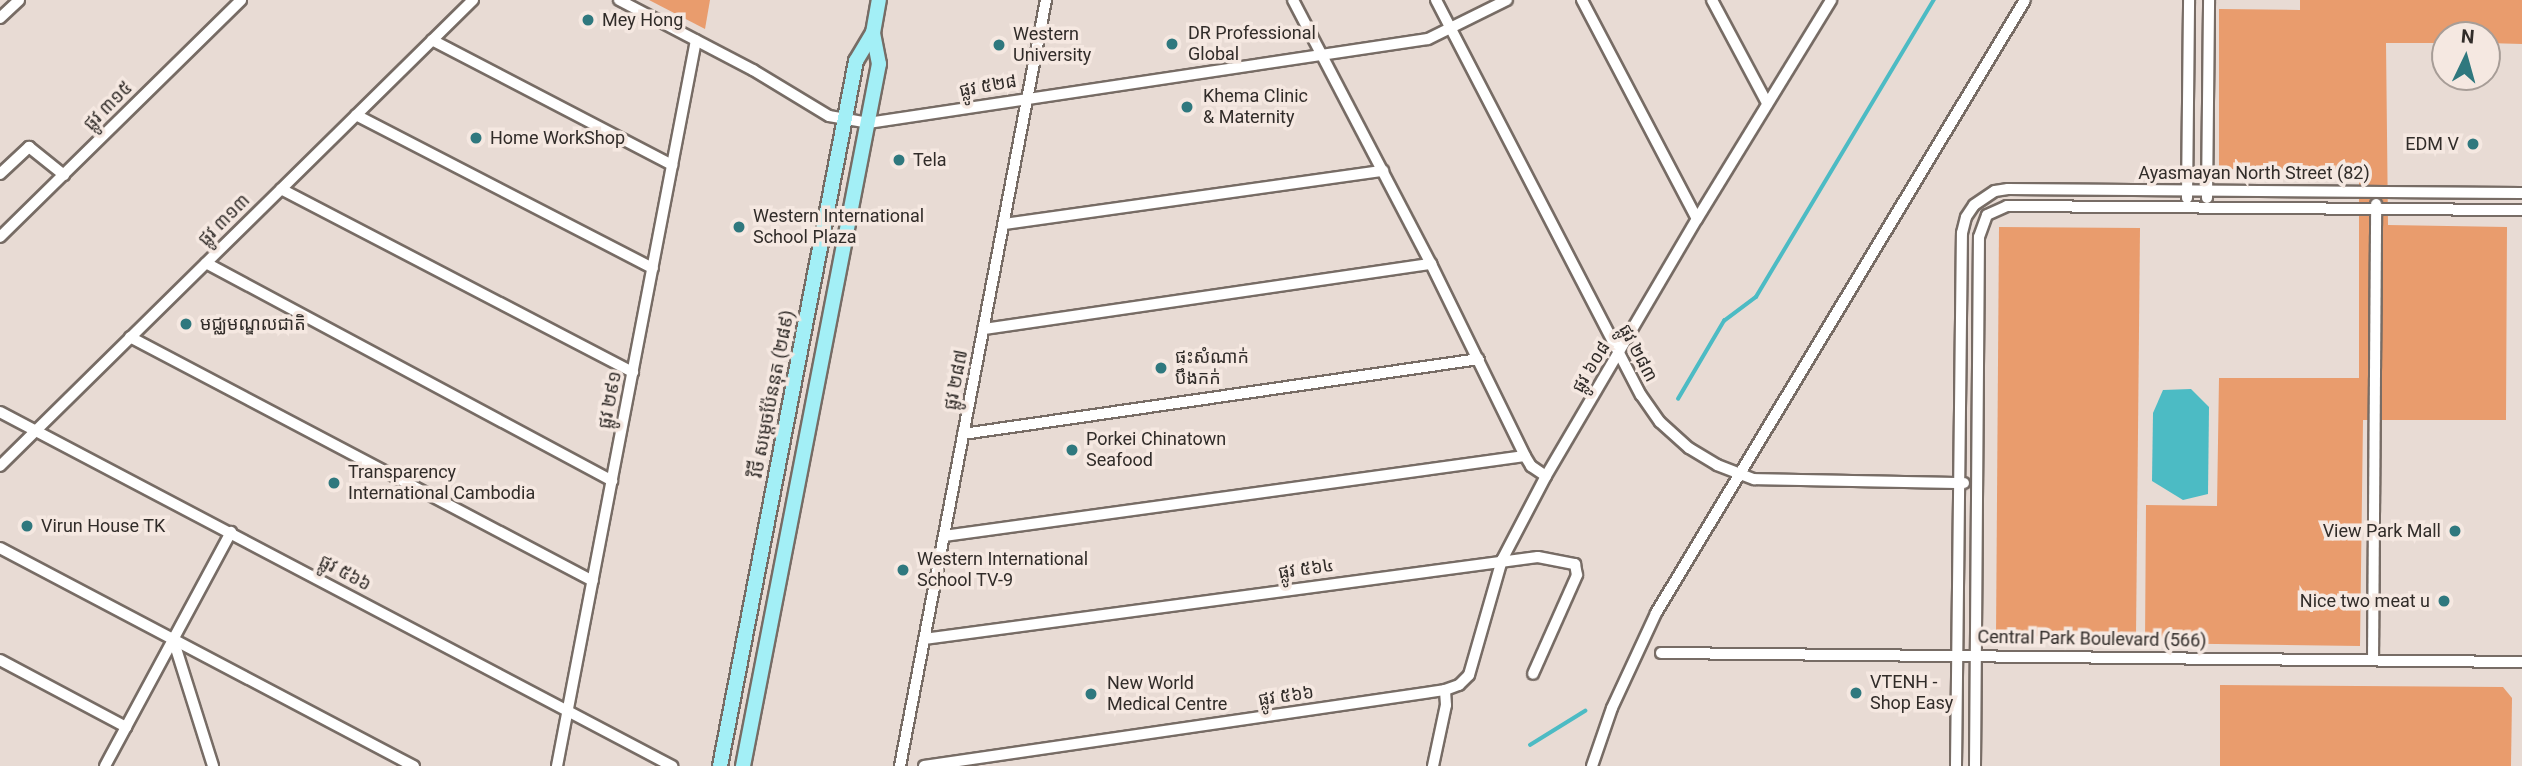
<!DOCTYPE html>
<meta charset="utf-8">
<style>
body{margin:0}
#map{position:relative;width:2522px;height:766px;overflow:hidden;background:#e8dbd4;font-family:Roboto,"Noto Sans Khmer",sans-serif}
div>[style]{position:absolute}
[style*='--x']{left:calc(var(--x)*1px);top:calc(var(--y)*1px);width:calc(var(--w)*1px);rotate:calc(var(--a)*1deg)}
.green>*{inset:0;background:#e99c6d}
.water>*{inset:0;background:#4cbbc4}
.stream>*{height:3.5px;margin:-1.75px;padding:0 1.75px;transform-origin:1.75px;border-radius:1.75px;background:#4cbbc4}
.roads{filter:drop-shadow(2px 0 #776c65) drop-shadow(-2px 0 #776c65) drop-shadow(0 2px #776c65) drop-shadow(0 -2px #776c65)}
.minor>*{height:10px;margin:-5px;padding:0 5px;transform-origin:5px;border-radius:5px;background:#fff}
.major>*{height:14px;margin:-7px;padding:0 7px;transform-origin:7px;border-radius:7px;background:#a3eff6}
.dots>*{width:19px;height:19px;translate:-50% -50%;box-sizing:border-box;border:4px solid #f5e8e1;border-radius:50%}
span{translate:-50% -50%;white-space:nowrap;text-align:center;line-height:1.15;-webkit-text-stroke:7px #f5e8e1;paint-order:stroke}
.poi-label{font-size:18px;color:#312c29}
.left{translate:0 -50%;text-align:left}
.right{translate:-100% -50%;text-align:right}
.street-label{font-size:18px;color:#312c29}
.north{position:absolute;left:2431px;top:21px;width:70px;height:70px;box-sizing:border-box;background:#f5e8e1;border:2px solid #a79d97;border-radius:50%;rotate:5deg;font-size:19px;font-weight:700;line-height:28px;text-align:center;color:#312c29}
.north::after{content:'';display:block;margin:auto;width:24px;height:32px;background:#2f787e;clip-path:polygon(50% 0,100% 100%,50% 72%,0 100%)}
</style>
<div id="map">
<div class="green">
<div style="clip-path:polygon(649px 0,710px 0,705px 29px)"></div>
<div style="clip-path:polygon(2300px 0,2522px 0,2522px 44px,2487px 43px,2487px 35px,2445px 35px,2445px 43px,2386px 43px,2388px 225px,2507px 227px,2506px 420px,2363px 420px,2360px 646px,2145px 643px,2146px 505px,2217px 506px,2219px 378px,2359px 378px,2359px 170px,2219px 169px,2219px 9px,2300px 10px)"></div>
<div style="clip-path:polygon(1999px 227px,2140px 228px,2136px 637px,1996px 636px)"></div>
<div style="clip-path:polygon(2220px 685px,2503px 687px,2512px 698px,2511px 766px,2220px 766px)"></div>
</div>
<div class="water">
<div style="clip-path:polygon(2191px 389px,2209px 407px,2208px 494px,2183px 500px,2152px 481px,2153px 413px,2163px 390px)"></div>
</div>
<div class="stream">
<div style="--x:1678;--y:399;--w:91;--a:-59.5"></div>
<div style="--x:1724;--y:321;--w:40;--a:-37"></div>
<div style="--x:1756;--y:297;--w:346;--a:-59.1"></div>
<div style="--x:1530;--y:745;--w:65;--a:-31.7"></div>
</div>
<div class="roads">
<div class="minor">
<div style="--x:619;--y:0;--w:151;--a:27.6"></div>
<div style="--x:753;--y:70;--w:89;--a:31.2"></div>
<div style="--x:829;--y:116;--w:40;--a:10"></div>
<div style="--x:868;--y:123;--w:566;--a:-8.53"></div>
<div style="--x:1428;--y:39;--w:88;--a:-26.3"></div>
<div style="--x:1293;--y:0;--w:298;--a:62.4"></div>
<div style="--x:1431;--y:264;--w:214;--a:63.9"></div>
<div style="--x:1525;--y:456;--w:12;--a:59"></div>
<div style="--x:1531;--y:466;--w:18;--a:34"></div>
<div style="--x:1436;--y:0;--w:445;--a:62.6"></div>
<div style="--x:1641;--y:395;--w:33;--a:55"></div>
<div style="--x:1660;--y:422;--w:39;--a:42"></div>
<div style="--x:1689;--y:448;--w:33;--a:31"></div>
<div style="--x:1717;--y:465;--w:40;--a:21"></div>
<div style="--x:1754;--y:479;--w:210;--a:1.1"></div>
<div style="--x:1582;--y:0;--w:247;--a:62.3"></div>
<div style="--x:1712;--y:0;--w:117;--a:61.9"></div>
<div style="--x:0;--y:18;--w:26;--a:-43"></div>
<div style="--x:432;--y:40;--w:271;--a:27.5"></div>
<div style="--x:356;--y:115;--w:334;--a:27.3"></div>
<div style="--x:0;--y:174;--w:40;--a:-43"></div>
<div style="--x:29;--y:147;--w:45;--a:38.7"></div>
<div style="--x:281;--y:189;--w:397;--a:27.5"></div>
<div style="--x:2187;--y:198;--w:198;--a:-89.4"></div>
<div style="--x:2207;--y:198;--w:198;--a:-89.4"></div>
<div style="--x:1004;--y:224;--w:383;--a:-8"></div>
<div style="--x:0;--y:237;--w:338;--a:-44.5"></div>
<div style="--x:206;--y:263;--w:461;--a:28.2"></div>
<div style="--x:984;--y:329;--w:452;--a:-8.3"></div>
<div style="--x:130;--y:337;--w:523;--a:27.79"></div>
<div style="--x:0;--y:412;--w:760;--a:27.78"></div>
<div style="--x:963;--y:434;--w:521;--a:-8.27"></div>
<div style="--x:0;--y:466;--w:664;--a:-44.57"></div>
<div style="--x:944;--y:536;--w:586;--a:-7.84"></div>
<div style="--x:0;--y:548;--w:468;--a:27.8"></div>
<div style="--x:173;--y:639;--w:133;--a:72.5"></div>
<div style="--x:924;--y:639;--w:619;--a:-7.61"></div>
<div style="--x:1538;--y:557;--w:38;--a:11"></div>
<div style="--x:1575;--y:564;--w:11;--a:80"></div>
<div style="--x:1577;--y:575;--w:108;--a:114"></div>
<div style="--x:1661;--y:653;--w:861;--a:0.6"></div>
<div style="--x:0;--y:660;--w:143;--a:28"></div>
<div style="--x:2373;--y:660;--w:456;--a:-89.6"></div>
<div style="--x:105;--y:766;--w:266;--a:-61.7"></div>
<div style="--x:557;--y:766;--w:739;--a:-79.16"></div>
<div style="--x:900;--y:766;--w:780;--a:-79.21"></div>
<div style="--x:924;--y:766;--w:527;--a:-8.3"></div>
<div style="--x:1445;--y:690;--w:15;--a:-20"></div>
<div style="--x:1459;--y:685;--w:14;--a:-45"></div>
<div style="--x:1469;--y:675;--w:120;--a:-74"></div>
<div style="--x:1502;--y:560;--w:95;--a:-62.4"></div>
<div style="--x:1546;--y:476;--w:298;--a:-59.6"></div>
<div style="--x:1697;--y:219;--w:257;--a:-58.5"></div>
<div style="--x:1433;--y:766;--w:62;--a:-78"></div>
<div style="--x:1446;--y:705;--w:15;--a:-94"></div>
<div style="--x:1592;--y:766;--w:61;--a:-71"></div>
<div style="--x:1612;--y:708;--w:105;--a:-65.1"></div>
<div style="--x:1656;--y:613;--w:715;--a:-58.95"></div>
<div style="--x:1956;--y:766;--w:533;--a:-89.36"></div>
<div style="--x:1962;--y:233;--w:16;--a:-76"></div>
<div style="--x:1966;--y:217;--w:14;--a:-56"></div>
<div style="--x:1974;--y:205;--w:25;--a:-34"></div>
<div style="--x:1995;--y:191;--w:13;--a:-9"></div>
<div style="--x:2008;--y:189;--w:514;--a:0.45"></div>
<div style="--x:1975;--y:766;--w:529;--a:-89.57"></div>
<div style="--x:1979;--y:237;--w:23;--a:-70"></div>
<div style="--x:1987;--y:215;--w:22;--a:-24"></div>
<div style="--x:2007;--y:206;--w:515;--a:0.45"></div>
</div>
<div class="major">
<div style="--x:720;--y:766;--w:718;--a:-79.08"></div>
<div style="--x:856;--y:61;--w:33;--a:-59"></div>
<div style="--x:873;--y:33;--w:34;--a:-80"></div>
<div style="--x:743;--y:766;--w:715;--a:-79.04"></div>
<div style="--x:879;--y:64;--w:32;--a:-101"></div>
</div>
</div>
<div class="dots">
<div style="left:588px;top:20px;background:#2f787e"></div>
<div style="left:1172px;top:44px;background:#2f787e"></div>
<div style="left:999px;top:45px;background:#2f787e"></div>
<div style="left:1187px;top:107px;background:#2f787e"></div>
<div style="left:476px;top:138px;background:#2f787e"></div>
<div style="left:2473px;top:144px;background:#2f787e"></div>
<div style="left:899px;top:160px;background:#2f787e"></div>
<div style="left:739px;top:227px;background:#2f787e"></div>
<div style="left:186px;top:324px;background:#2f787e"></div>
<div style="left:1161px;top:368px;background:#2f787e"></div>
<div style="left:1072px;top:450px;background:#2f787e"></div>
<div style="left:334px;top:483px;background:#2f787e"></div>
<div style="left:27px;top:526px;background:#2f787e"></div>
<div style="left:2455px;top:531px;background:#2f787e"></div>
<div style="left:903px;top:570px;background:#2f787e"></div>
<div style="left:2444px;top:601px;background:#2f787e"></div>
<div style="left:1856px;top:693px;background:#2f787e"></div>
<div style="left:1091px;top:694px;background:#2f787e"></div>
</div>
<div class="poi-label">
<span class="left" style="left:602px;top:20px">Mey Hong</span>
<span class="left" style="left:1188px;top:44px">DR Professional<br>Global</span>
<span class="left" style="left:1013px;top:45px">Western<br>University</span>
<span class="left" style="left:1203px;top:107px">Khema Clinic<br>&amp; Maternity</span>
<span class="left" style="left:490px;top:138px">Home WorkShop</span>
<span class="right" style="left:2459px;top:144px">EDM V</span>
<span class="left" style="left:913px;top:160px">Tela</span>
<span class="left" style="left:753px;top:227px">Western International<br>School Plaza</span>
<span class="left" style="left:200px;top:324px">មជ្ឈមណ្ឌលជាតិ</span>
<span class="left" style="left:1175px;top:368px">ផ្ទះសំណាក់<br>បឹងកក់</span>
<span class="left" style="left:1086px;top:450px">Porkei Chinatown<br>Seafood</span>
<span class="left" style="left:348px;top:483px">Transparency<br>International Cambodia</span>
<span class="left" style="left:41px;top:526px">Virun House TK</span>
<span class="right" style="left:2441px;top:531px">View Park Mall</span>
<span class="left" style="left:917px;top:570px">Western International<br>School TV-9</span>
<span class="right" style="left:2430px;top:601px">Nice two meat u</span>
<span class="left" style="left:1870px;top:693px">VTENH -<br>Shop Easy</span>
<span class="left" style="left:1107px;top:694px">New World<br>Medical Centre</span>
</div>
<div class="street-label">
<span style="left:988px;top:86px;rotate:-10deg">ផ្លូវ ៥២៨</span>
<span style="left:108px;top:106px;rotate:-45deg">ផ្លូវ ៣១៥</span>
<span style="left:2254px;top:173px">Ayasmayan North Street (82)</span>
<span style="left:224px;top:220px;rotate:-45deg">ផ្លូវ ៣១៣</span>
<span style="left:1638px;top:353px;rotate:62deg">ផ្លូវ ២៨៣</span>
<span style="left:1591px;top:367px;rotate:-59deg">ផ្លូវ ៦០៨</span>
<span style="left:956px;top:380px;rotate:-79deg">ផ្លូវ ២៨៧</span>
<span style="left:772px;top:394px;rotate:-79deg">វិថី សម្តេចប៉ែននុត (២៨៩)</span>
<span style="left:610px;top:400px;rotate:-79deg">ផ្លូវ ២៩១</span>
<span style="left:1306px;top:569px;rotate:-8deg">ផ្លូវ ៥៦៤</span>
<span style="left:345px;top:573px;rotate:28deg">ផ្លូវ ៥៦៦</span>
<span style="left:2092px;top:639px;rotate:1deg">Central Park Boulevard (566)</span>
<span style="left:1286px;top:696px;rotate:-8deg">ផ្លូវ ៥៦៦</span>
</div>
<div class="north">N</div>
</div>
